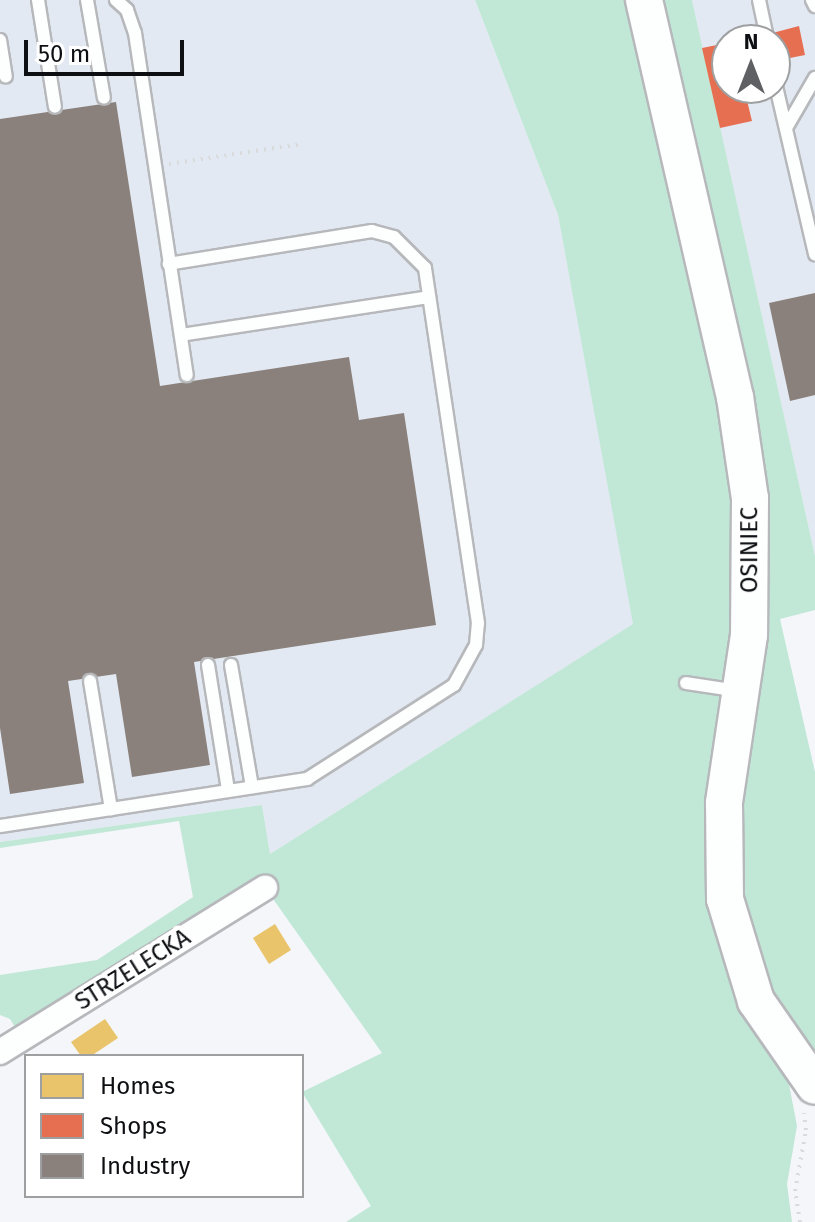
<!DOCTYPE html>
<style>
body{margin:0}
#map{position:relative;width:815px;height:1222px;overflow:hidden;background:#f4f6fa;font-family:"Fira Sans",sans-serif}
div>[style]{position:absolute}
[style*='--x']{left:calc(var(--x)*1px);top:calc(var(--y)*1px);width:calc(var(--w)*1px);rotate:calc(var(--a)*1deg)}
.built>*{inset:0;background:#e3e9f2}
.green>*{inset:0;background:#c1e8d7}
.homes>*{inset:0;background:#e9c46a}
.shops>*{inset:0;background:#e76f51}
.industry>*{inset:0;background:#8a817c}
.path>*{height:4px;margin-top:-2px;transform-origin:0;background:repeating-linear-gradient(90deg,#d9dadb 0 2px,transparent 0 8px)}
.roads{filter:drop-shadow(2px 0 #b6b8bb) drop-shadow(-2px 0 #b6b8bb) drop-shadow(0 2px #b6b8bb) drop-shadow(0 -2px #b6b8bb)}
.lane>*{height:12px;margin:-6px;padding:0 6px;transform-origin:6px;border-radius:6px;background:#fdfefe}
.street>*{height:24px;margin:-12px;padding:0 12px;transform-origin:12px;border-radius:12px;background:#fdfefe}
.secondary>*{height:36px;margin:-18px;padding:0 18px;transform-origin:18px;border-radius:18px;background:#fdfefe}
span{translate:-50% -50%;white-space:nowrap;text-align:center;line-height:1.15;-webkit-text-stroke:8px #fff;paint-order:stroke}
.street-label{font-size:24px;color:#0d0f12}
.legend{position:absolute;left:24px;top:1054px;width:280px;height:144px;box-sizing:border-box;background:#fff;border:2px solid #9e9fa0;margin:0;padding:10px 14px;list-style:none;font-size:24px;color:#0d0f12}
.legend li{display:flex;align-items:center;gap:16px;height:40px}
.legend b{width:40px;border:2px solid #9e9fa0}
.north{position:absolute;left:711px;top:24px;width:80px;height:80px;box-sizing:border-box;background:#fff;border:2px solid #9e9fa0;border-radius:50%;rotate:0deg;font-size:22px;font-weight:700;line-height:32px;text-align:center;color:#0d0f12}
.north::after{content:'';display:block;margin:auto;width:28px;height:36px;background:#5e6063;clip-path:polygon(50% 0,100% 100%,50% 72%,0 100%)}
.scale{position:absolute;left:24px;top:40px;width:160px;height:36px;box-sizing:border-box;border:4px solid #0d0f12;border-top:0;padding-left:10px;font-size:24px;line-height:28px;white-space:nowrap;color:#0d0f12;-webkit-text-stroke:6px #fff;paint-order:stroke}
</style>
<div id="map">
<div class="built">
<div style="clip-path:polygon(0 0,475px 0,558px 215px,634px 624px,270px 854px,262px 805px,0 842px)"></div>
<div style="clip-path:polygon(evenodd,692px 0,815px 0,815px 556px,720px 128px,692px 0,727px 40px,775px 40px,775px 88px,727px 88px,727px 40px)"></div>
</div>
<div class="green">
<div style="clip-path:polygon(475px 0,692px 0,815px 556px,815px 610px,780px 619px,815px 772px,815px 1067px,789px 1084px,797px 1126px,787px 1184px,792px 1222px,346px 1222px,371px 1206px,302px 1092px,382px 1053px,266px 889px,18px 1032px,10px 1019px,0 1015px,0 975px,97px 960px,193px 897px,179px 821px,0 848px,0 842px,262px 805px,270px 854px,633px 624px,558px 215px)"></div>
</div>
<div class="homes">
<div style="clip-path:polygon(275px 924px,291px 950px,269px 964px,253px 938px)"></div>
<div style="clip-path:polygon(105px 1019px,118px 1038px,91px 1056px,81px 1056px,71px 1042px)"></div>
</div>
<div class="shops">
<div style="clip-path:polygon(799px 26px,805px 55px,775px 61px,775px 40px,746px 40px)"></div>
<div style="clip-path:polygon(727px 43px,727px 88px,744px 88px,752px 121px,720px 128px,702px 48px)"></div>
</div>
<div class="industry">
<div style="clip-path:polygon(116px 102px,160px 386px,349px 357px,359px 420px,404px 413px,436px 625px,194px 662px,210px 765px,132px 777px,116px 674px,68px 681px,84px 783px,10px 794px,0 728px,0 119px)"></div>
<div style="clip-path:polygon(815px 293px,815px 395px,790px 401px,769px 303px)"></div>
</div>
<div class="path">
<div style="--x:169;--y:164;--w:134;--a:-8.6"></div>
<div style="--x:800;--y:1222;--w:31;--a:-99"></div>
<div style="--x:795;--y:1191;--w:62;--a:-79.8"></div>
<div style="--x:806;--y:1130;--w:17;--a:-97"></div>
</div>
<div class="roads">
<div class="lane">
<div style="--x:38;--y:0;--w:108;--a:81"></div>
<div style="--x:87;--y:0;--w:99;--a:80.2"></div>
<div style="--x:116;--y:0;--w:15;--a:42"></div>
<div style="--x:127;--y:10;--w:24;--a:71"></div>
<div style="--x:135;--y:33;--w:346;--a:81.4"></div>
<div style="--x:759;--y:0;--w:35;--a:78"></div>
<div style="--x:812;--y:0;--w:7;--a:63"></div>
<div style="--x:0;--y:40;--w:37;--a:81"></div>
<div style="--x:775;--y:82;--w:177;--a:76.9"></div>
<div style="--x:786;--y:128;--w:58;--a:-59.9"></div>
<div style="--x:181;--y:335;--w:251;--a:-8.7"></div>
<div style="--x:208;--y:665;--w:127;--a:80.9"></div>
<div style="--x:231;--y:665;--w:124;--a:80.2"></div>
<div style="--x:90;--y:681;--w:130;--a:80.7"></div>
<div style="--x:686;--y:683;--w:53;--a:8.7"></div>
<div style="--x:0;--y:826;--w:311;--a:-8.7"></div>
<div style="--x:307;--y:779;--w:174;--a:-32.6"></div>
<div style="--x:454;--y:685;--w:46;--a:-61.2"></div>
<div style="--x:476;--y:645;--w:22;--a:-85"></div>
<div style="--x:478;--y:623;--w:359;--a:-98.5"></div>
<div style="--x:425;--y:268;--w:44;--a:-135"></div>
<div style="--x:394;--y:237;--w:23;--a:-165"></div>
<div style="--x:372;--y:231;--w:206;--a:170.8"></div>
</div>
<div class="street">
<div style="--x:0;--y:1052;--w:312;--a:-31.8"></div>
</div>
<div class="secondary">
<div style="--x:644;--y:0;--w:407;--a:77.1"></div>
<div style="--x:735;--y:397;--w:102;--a:81.6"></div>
<div style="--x:750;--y:498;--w:137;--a:90.4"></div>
<div style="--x:749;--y:635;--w:170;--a:98.5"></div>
<div style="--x:724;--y:803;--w:96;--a:89.4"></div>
<div style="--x:725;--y:899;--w:107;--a:73.1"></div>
<div style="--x:756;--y:1001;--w:103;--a:55.2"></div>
</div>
</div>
<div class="street-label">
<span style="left:750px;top:550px;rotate:-90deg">OSINIEC</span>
<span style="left:133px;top:970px;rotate:-32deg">STRZELECKA</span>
</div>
<ul class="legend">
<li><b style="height:22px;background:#e9c46a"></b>Homes</li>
<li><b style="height:22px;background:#e76f51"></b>Shops</li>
<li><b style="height:22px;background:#8a817c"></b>Industry</li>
</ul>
<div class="north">N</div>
<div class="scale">50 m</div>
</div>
